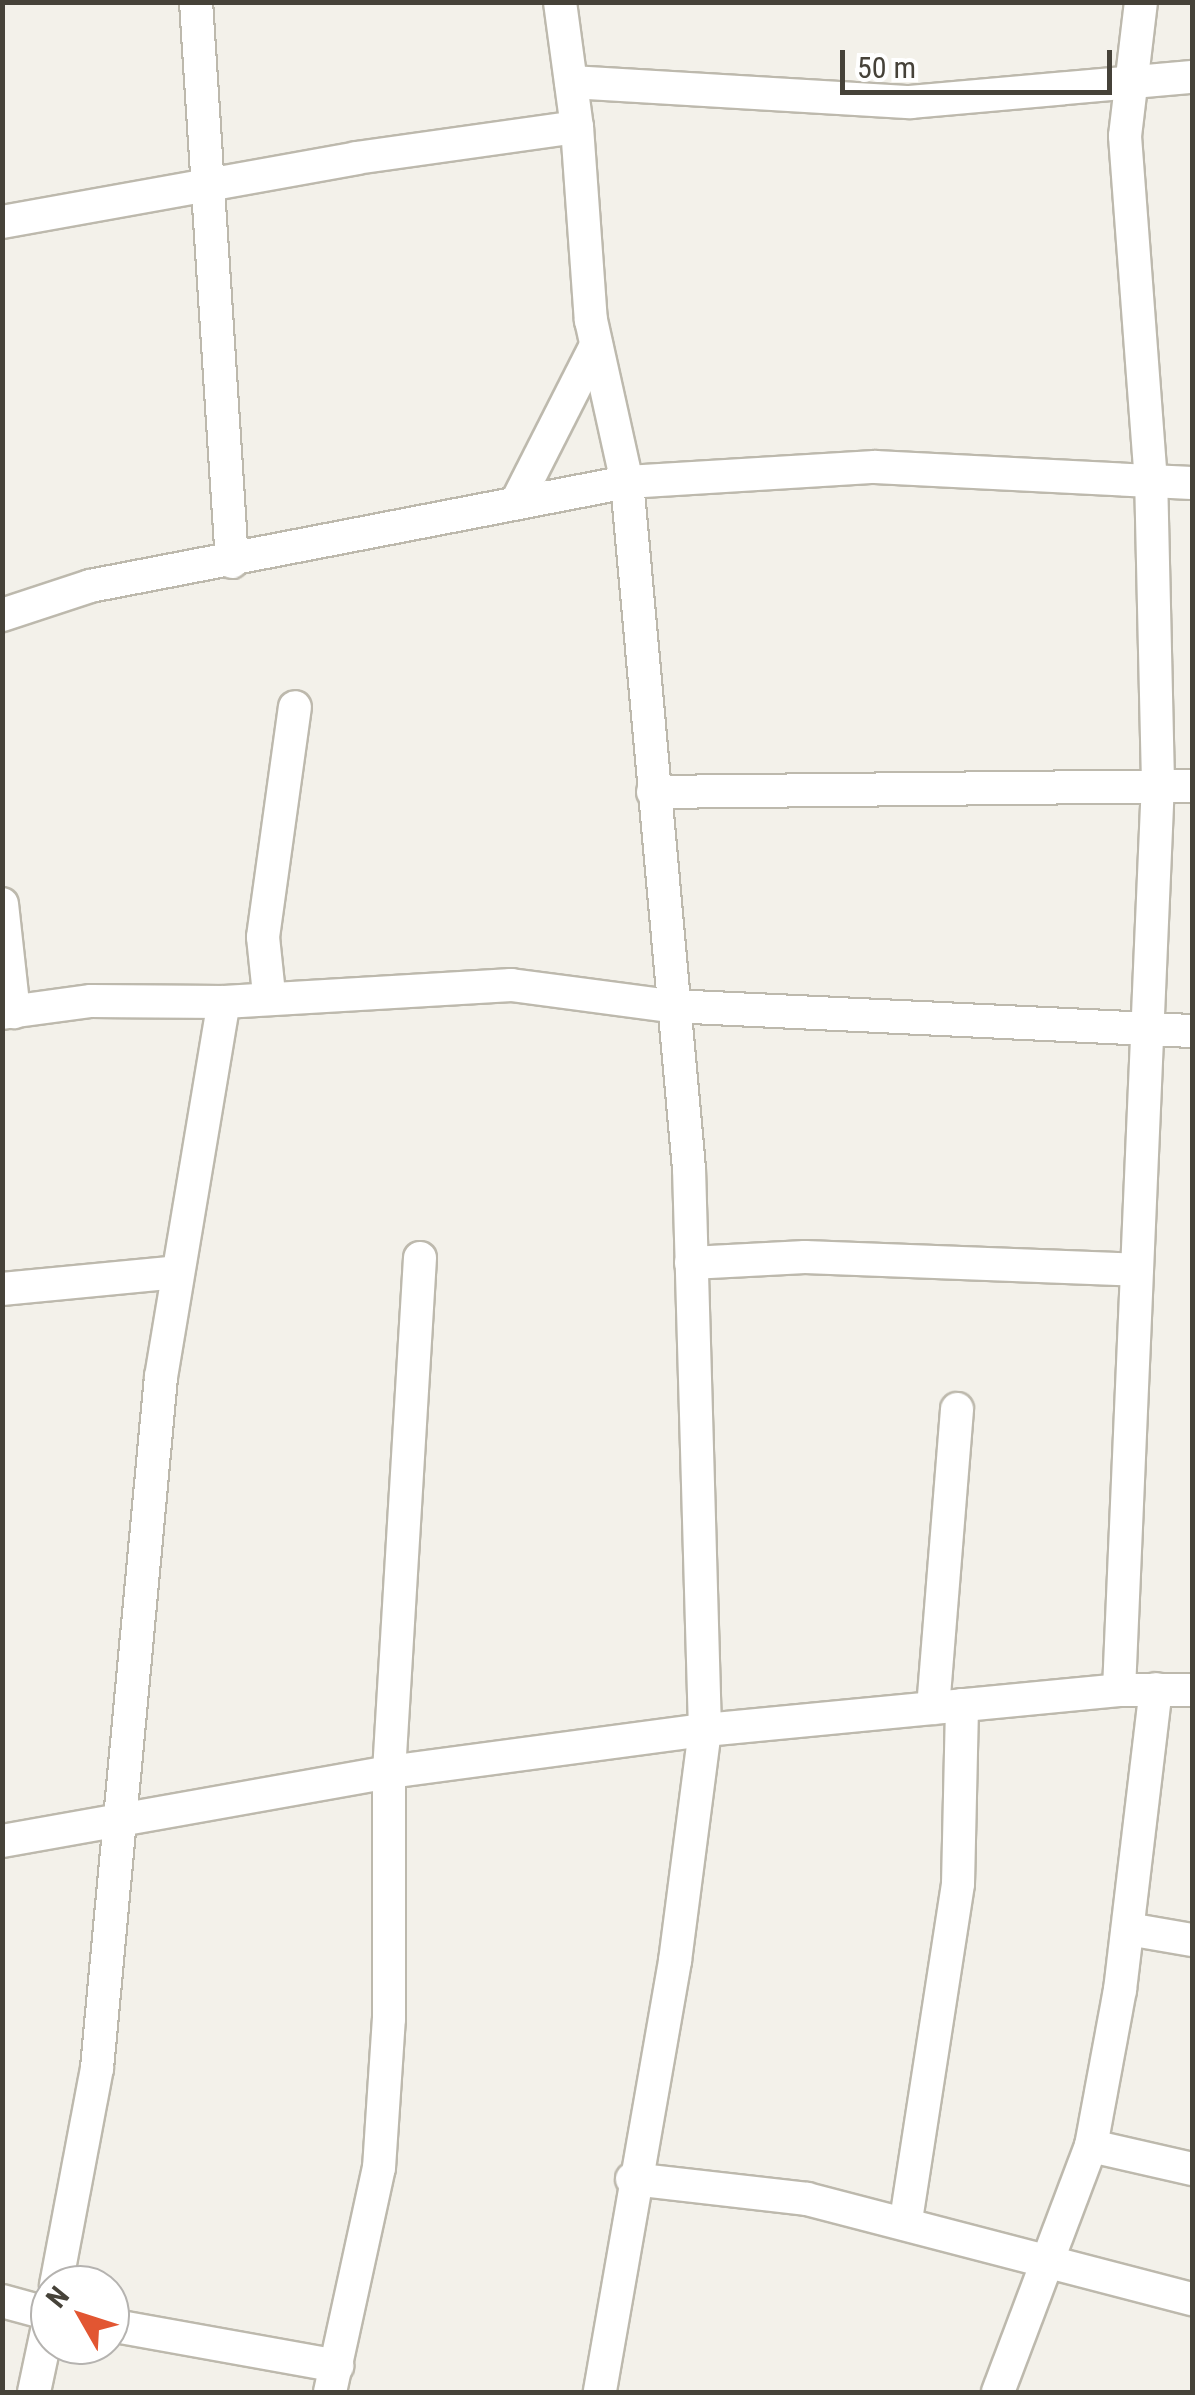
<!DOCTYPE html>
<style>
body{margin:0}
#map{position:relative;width:1195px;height:2395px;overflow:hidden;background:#f3f1ea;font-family:"Roboto Condensed",sans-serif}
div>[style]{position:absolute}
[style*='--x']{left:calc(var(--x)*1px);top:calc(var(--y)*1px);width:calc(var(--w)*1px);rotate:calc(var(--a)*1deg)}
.roads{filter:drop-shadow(2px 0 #bdb9ad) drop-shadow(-2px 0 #bdb9ad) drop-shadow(0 2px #bdb9ad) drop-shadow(0 -2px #bdb9ad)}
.street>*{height:32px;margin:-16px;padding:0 16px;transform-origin:16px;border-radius:16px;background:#fff}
span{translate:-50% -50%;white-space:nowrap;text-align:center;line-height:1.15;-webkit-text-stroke:10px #fff;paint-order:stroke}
.frame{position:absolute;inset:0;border:5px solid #464239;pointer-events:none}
.north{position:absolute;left:30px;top:2265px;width:100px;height:100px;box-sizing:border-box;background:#fff;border:2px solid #b5b3b0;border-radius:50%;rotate:309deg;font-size:28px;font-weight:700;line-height:40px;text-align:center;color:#464239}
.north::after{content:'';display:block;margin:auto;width:35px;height:45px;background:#e25632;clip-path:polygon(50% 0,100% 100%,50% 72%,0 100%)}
.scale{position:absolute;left:840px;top:50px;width:272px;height:45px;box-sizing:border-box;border:5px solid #464239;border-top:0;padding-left:12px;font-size:30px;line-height:35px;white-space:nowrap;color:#464239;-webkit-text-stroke:8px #fff;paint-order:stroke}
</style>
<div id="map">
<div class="roads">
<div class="street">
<div style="--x:196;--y:2;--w:561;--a:86.32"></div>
<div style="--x:560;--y:2;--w:126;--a:82.3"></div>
<div style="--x:577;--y:127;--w:194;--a:85.9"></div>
<div style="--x:591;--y:320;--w:166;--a:77.5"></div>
<div style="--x:627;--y:482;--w:689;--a:84.84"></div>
<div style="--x:689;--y:1168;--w:562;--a:88.37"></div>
<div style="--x:705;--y:1730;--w:233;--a:97.4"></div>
<div style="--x:675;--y:1961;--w:437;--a:99.9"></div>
<div style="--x:571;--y:82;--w:340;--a:3.4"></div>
<div style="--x:910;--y:102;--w:283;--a:-5.1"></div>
<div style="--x:2;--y:222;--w:360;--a:-10.2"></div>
<div style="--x:356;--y:158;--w:223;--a:-8"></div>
<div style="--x:516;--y:503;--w:177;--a:-63.1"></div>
<div style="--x:2;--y:615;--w:93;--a:-18.2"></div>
<div style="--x:90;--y:586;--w:547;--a:-10.96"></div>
<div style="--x:627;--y:482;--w:248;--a:-3.5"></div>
<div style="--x:875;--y:467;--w:317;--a:2.9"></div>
<div style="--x:653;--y:792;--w:539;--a:-0.64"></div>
<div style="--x:2;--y:904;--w:109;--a:83.7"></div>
<div style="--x:269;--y:994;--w:57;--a:-96"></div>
<div style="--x:263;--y:937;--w:232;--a:-82.1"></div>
<div style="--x:2;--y:1013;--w:90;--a:-7.7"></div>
<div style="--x:91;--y:1001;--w:133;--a:0.4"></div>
<div style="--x:224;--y:1002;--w:288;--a:-3.4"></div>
<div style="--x:511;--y:985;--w:161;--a:7.5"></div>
<div style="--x:671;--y:1006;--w:522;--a:2.75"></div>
<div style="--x:691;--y:1263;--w:114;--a:-3"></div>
<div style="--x:805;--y:1257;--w:332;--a:2.2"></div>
<div style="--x:2;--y:1289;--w:176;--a:-5.5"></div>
<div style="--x:1119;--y:1690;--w:908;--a:-87.54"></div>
<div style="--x:1158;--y:783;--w:301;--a:-91.3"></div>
<div style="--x:1151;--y:482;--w:347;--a:-94.3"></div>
<div style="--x:1125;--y:136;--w:135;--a:-83.2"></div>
<div style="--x:933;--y:1708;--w:300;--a:-85.4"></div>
<div style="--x:2;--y:1841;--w:393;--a:-10.1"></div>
<div style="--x:389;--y:1772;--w:319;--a:-7.6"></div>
<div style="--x:705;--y:1730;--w:416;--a:-5.5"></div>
<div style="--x:1119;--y:1690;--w:73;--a:0"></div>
<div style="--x:1128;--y:1929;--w:65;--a:9.8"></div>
<div style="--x:1091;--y:2146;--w:104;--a:12.8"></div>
<div style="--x:632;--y:2179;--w:176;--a:6.5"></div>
<div style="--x:807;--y:2199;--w:398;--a:14.6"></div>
<div style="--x:906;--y:2220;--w:340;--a:-81.2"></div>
<div style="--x:958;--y:1884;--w:179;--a:-88.7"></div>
<div style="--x:56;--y:2285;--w:221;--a:-79.3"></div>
<div style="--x:97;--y:2068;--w:694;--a:-84.71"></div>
<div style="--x:161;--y:1377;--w:380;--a:-80.5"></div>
<div style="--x:2;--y:2301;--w:50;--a:15.2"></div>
<div style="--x:110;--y:2325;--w:231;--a:10.2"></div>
<div style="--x:34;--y:2392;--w:77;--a:-78"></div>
<div style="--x:330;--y:2392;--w:229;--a:-77.7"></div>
<div style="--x:379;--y:2168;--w:149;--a:-86.2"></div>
<div style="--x:389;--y:2019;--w:247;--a:-90"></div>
<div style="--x:389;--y:1772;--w:515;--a:-86.55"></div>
<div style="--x:998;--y:2392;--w:263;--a:-69.3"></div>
<div style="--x:1091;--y:2146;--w:159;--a:-79.5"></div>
<div style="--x:1120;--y:1990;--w:303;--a:-83.2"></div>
</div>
</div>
<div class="frame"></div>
<div class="north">N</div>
<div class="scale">50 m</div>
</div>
